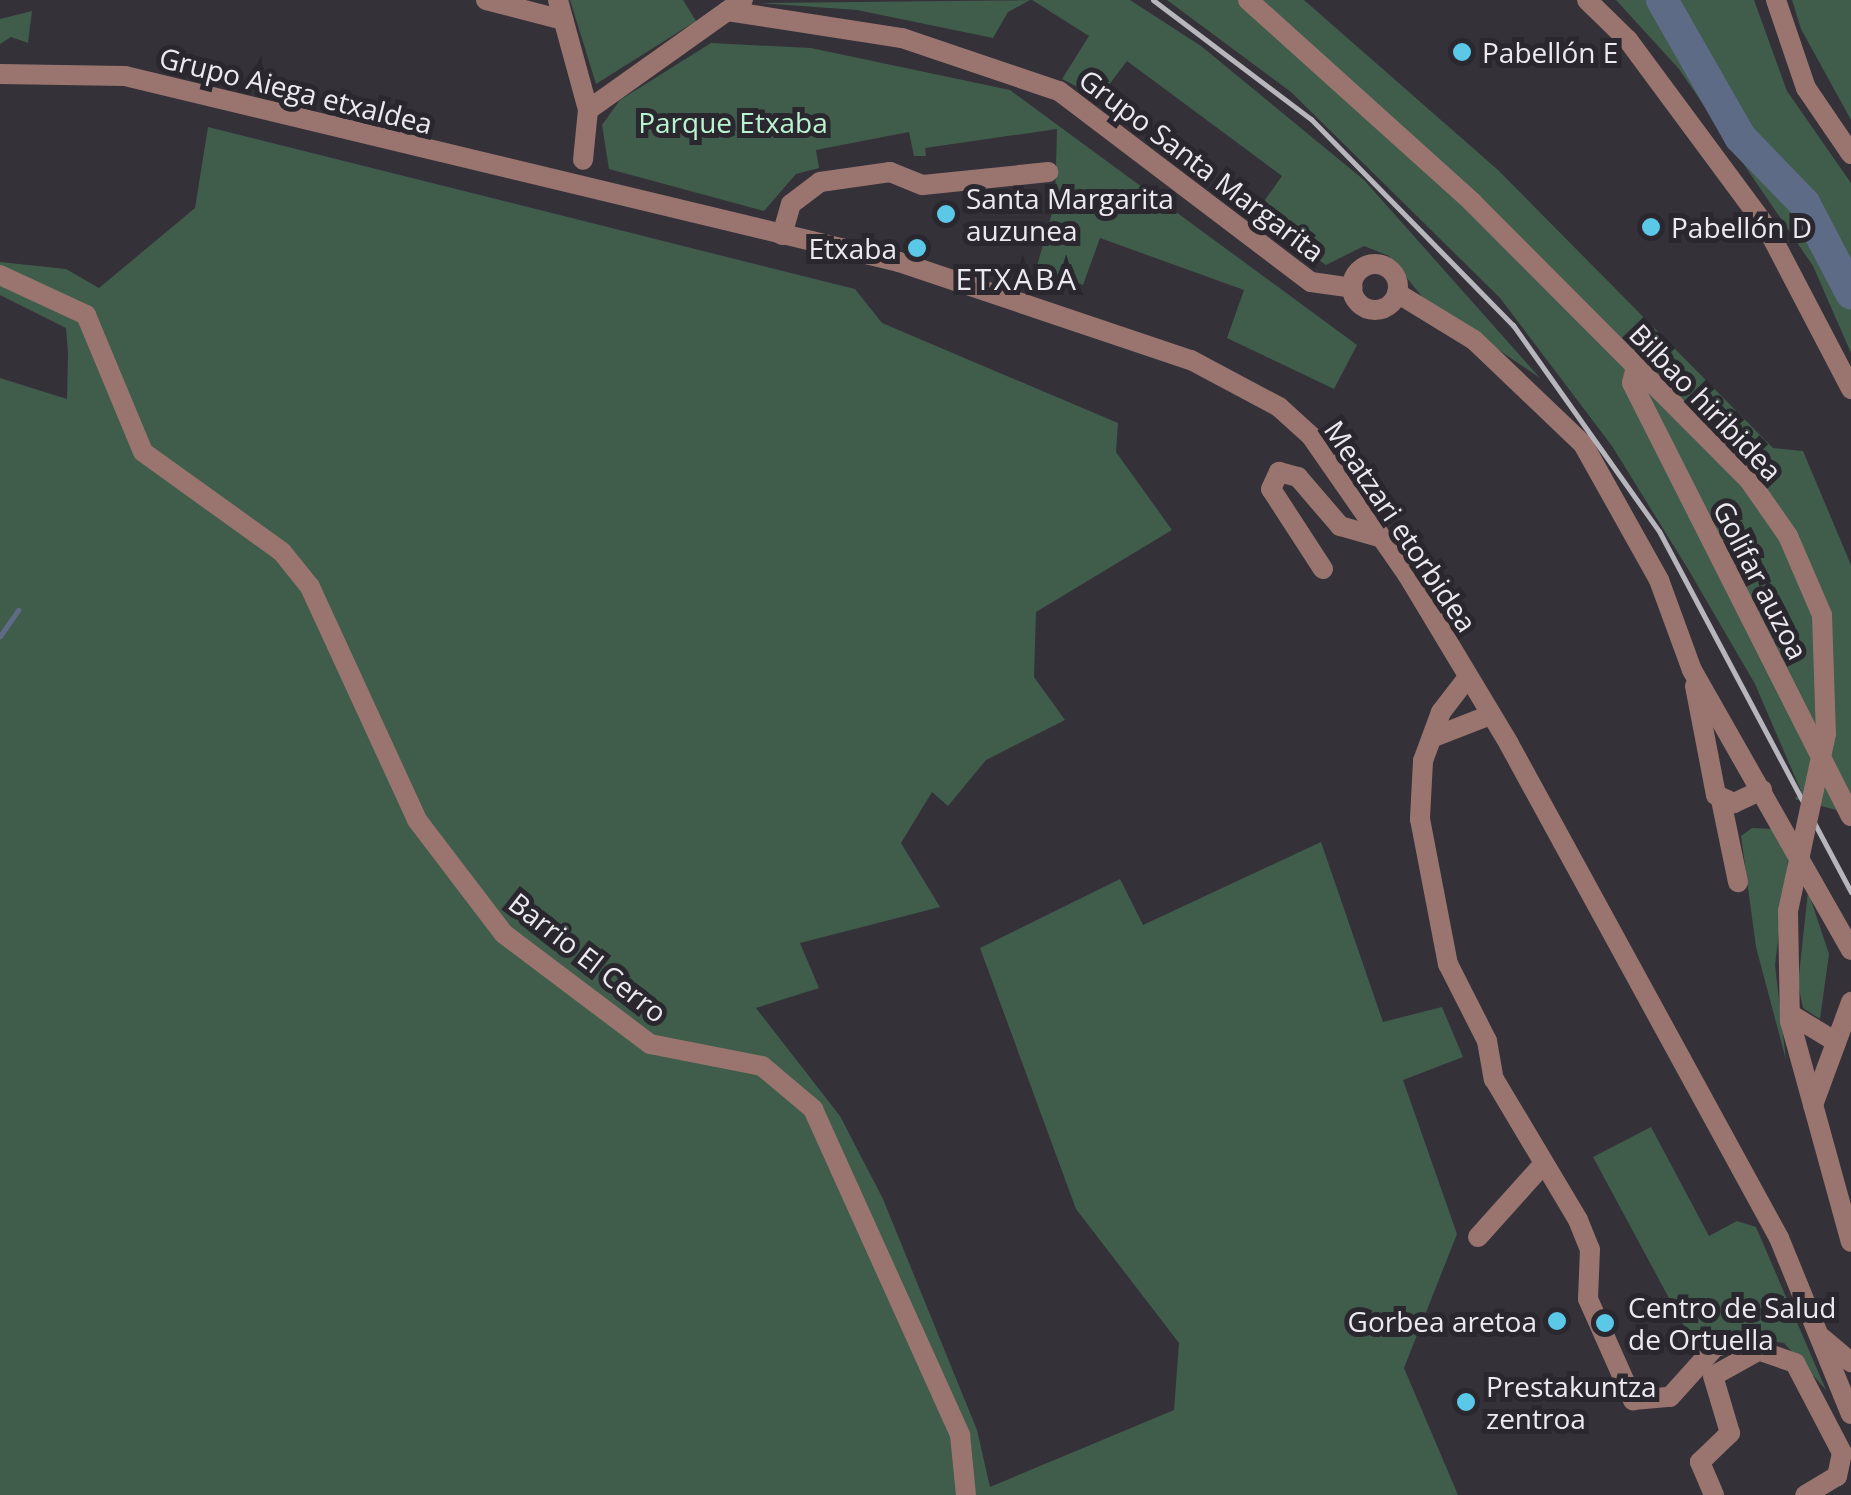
<!DOCTYPE html>
<meta charset="utf-8">
<style>
body{margin:0}
#map{position:relative;width:1851px;height:1495px;overflow:hidden;background:#343139;font-family:"Open Sans",sans-serif}
div>[style]{position:absolute}
[style*='--x']{left:calc(var(--x)*1px);top:calc(var(--y)*1px);width:calc(var(--w)*1px);rotate:calc(var(--a)*1deg)}
.green>*{inset:0;background:#405c4b}
.stream>*{height:5px;margin:-2.5px;padding:0 2.5px;transform-origin:2.5px;border-radius:2.5px;background:#5d6b87}
.river>*{height:32px;margin:-16px;padding:0 16px;transform-origin:16px;border-radius:16px;background:#5d6b87}
.minor>*{height:20px;margin:-10px;padding:0 10px;transform-origin:10px;border-radius:10px;background:#9a756f}
.minor>.ring{margin:-10px;padding:0;box-sizing:content-box;background:none;border:20px solid #9a756f;border-radius:50%}
.tertiary>*{height:20px;margin:-10px;padding:0 10px;transform-origin:10px;border-radius:10px;background:#9a756f}
.rail>*{height:5px;margin:-2.5px;padding:0 2.5px;transform-origin:2.5px;border-radius:2.5px;background:#b8b6bd}
.tertiary-bridge>*{height:20px;margin:-10px;padding:0 10px;transform-origin:10px;border-radius:10px;background:#9a756f}
.dots>*{width:28px;height:28px;translate:-50% -50%;box-sizing:border-box;border:5px solid #2a272f;border-radius:50%}
span{translate:-50% -50%;white-space:nowrap;text-align:center;line-height:1.15;-webkit-text-stroke:10px #2a272f;paint-order:stroke}
.poi-label{font-size:28px;color:#eceaf0}
.left{translate:0 -50%;text-align:left}
.right{translate:-100% -50%;text-align:right}
.street-label{font-size:28px;color:#eceaf0}
.park-label{font-size:28px;color:#b9f3cf}
.neighbourhood-label{font-size:30px;color:#eceaf0;letter-spacing:2.5px}
</style>
<div id="map">
<div class="green">
<div style="clip-path:polygon(570px 0,683px 0,696px 21px,596px 84px)"></div>
<div style="clip-path:polygon(1030px 0,1008px 12px,993px 38px,857px 10px,760px 3px)"></div>
<div style="clip-path:polygon(1032px 0,1130px 0,1201px 46px,1364px 180px,1540px 378px,1424px 299px,1389px 256px,1364px 246px,1326px 265px,1255px 214px,1282px 176px,1127px 61px,1099px 98px,1062px 79px,1089px 36px)"></div>
<div style="clip-path:polygon(1167px 0,1304px 0,1498px 170px,1773px 448px,1803px 451px,1851px 565px,1851px 814px,1795px 799px,1801px 791px,1755px 684px,1688px 569px,1612px 446px,1500px 298px,1291px 92px)"></div>
<div style="clip-path:polygon(1616px 0,1754px 0,1787px 91px,1851px 183px,1851px 353px,1813px 266px,1679px 69px)"></div>
<div style="clip-path:polygon(1792px 0,1851px 0,1851px 120px,1801px 29px)"></div>
<div style="clip-path:polygon(32px 11px,28px 43px,11px 37px,0 44px,0 19px)"></div>
<div style="clip-path:polygon(711px 43px,811px 48px,1010px 90px,1357px 345px,1334px 389px,1227px 338px,1244px 290px,1100px 238px,1083px 285px,1037px 266px,1055px 202px,1057px 129px,925px 148px,926px 156px,914px 156px,909px 132px,816px 150px,819px 168px,796px 174px,764px 211px,609px 169px,602px 125px,620px 100px)"></div>
<div style="clip-path:polygon(208px 127px,855px 289px,882px 323px,1118px 423px,1116px 452px,1172px 530px,1036px 612px,1034px 677px,1065px 720px,986px 760px,948px 806px,932px 792px,901px 843px,940px 907px,800px 943px,819px 988px,756px 1008px,840px 1116px,883px 1199px,977px 1430px,990px 1487px,1174px 1410px,1179px 1343px,1076px 1209px,980px 948px,1120px 879px,1143px 925px,1321px 842px,1383px 1022px,1442px 1007px,1463px 1057px,1403px 1080px,1457px 1234px,1404px 1368px,1458px 1495px,0 1495px,0 378px,67px 399px,68px 353px,66px 328px,0 295px,0 262px,66px 269px,99px 288px,195px 208px)"></div>
<div style="clip-path:polygon(1752px 828px,1773px 829px,1789px 852px,1775px 965px,1786px 1060px,1756px 947px,1741px 836px)"></div>
<div style="clip-path:polygon(1808px 891px,1829px 954px,1820px 1019px,1803px 1008px,1798px 984px)"></div>
<div style="clip-path:polygon(1651px 1127px,1709px 1236px,1737px 1221px,1756px 1227px,1826px 1390px,1784px 1343px,1731px 1337px,1698px 1352px,1593px 1157px)"></div>
</div>
<div class="stream">
<div style="--x:1847;--y:286;--w:4;--a:-14"></div>
<div style="--x:0;--y:636;--w:32;--a:-55"></div>
</div>
<div class="river">
<div style="--x:1662;--y:0;--w:158;--a:60.3"></div>
<div style="--x:1740;--y:137;--w:92;--a:45.9"></div>
<div style="--x:1804;--y:203;--w:102;--a:62.4"></div>
</div>
<div class="minor">
<div style="--x:486;--y:0;--w:80;--a:14.6"></div>
<div style="--x:558;--y:0;--w:114;--a:74.7"></div>
<div style="--x:588;--y:110;--w:50;--a:95.7"></div>
<div style="--x:1587;--y:0;--w:57;--a:44.3"></div>
<div style="--x:1628;--y:40;--w:234;--a:53.5"></div>
<div style="--x:1767;--y:228;--w:182;--a:62.4"></div>
<div style="--x:1776;--y:0;--w:93;--a:71.2"></div>
<div style="--x:1806;--y:88;--w:80;--a:55.7"></div>
<div style="--x:727;--y:11;--w:177;--a:8.8"></div>
<div style="--x:902;--y:38;--w:166;--a:18.7"></div>
<div style="--x:1059;--y:91;--w:316;--a:37.2"></div>
<div style="--x:1311;--y:282;--w:42;--a:8.1"></div>
<div style="--x:588;--y:110;--w:190;--a:-35.4"></div>
<div style="--x:782;--y:235;--w:32;--a:-74"></div>
<div style="--x:791;--y:204;--w:36;--a:-37"></div>
<div style="--x:820;--y:182;--w:71;--a:-8.1"></div>
<div style="--x:890;--y:172;--w:35;--a:22"></div>
<div style="--x:923;--y:185;--w:126;--a:-5.9"></div>
<div class="ring" style="left:1352px;top:264px;width:26px;height:26px"></div>
<div style="--x:0;--y:275;--w:95;--a:24.9"></div>
<div style="--x:86;--y:315;--w:148;--a:67.4"></div>
<div style="--x:143;--y:452;--w:171;--a:35.7"></div>
<div style="--x:282;--y:552;--w:45;--a:51.3"></div>
<div style="--x:310;--y:587;--w:256;--a:65.3"></div>
<div style="--x:417;--y:820;--w:143;--a:52.7"></div>
<div style="--x:504;--y:934;--w:183;--a:37"></div>
<div style="--x:650;--y:1044;--w:114;--a:11.1"></div>
<div style="--x:762;--y:1066;--w:67;--a:40.1"></div>
<div style="--x:813;--y:1109;--w:358;--a:65.7"></div>
<div style="--x:960;--y:1435;--w:60;--a:84.3"></div>
<div style="--x:1397;--y:293;--w:90;--a:31.4"></div>
<div style="--x:1474;--y:340;--w:151;--a:43.7"></div>
<div style="--x:1583;--y:444;--w:156;--a:60.8"></div>
<div style="--x:1659;--y:580;--w:96;--a:69.9"></div>
<div style="--x:1692;--y:670;--w:322;--a:60.4"></div>
<div style="--x:1636;--y:367;--w:16;--a:104"></div>
<div style="--x:1632;--y:383;--w:485;--a:63.2"></div>
<div style="--x:1323;--y:569;--w:95;--a:-123"></div>
<div style="--x:1271;--y:489;--w:19;--a:-65"></div>
<div style="--x:1279;--y:472;--w:20;--a:15"></div>
<div style="--x:1298;--y:477;--w:65;--a:49.4"></div>
<div style="--x:1340;--y:526;--w:41;--a:15.8"></div>
<div style="--x:1468;--y:677;--w:44;--a:127.6"></div>
<div style="--x:1441;--y:712;--w:52;--a:110.2"></div>
<div style="--x:1423;--y:761;--w:58;--a:93"></div>
<div style="--x:1420;--y:819;--w:148;--a:79.1"></div>
<div style="--x:1448;--y:964;--w:86;--a:63.1"></div>
<div style="--x:1487;--y:1041;--w:39;--a:80"></div>
<div style="--x:1494;--y:1079;--w:164;--a:59.2"></div>
<div style="--x:1578;--y:1220;--w:31;--a:68"></div>
<div style="--x:1590;--y:1249;--w:50;--a:92.3"></div>
<div style="--x:1588;--y:1299;--w:111;--a:66"></div>
<div style="--x:1633;--y:1400;--w:37;--a:-5"></div>
<div style="--x:1670;--y:1397;--w:67;--a:-48"></div>
<div style="--x:1715;--y:1347;--w:21;--a:-14"></div>
<div style="--x:1735;--y:1342;--w:64;--a:19.3"></div>
<div style="--x:1795;--y:1363;--w:102;--a:62.4"></div>
<div style="--x:1842;--y:1453;--w:24;--a:102"></div>
<div style="--x:1837;--y:1476;--w:37;--a:149"></div>
<div style="--x:1695;--y:686;--w:111;--a:79.1"></div>
<div style="--x:1716;--y:795;--w:20;--a:24"></div>
<div style="--x:1734;--y:803;--w:31;--a:-25"></div>
<div style="--x:1434;--y:737;--w:60;--a:-21.4"></div>
<div style="--x:1721;--y:800;--w:84;--a:78.3"></div>
<div style="--x:1790;--y:1014;--w:54;--a:31.3"></div>
<div style="--x:1813;--y:1105;--w:110;--a:-69.7"></div>
<div style="--x:1478;--y:1237;--w:91;--a:-48.1"></div>
<div style="--x:1714;--y:1495;--w:36;--a:-113"></div>
<div style="--x:1700;--y:1462;--w:42;--a:-44"></div>
<div style="--x:1730;--y:1433;--w:59;--a:-106.6"></div>
<div style="--x:1713;--y:1376;--w:54;--a:-29"></div>
</div>
<div class="tertiary">
<div style="--x:1248;--y:0;--w:302;--a:42"></div>
<div style="--x:1472;--y:202;--w:392;--a:45.1"></div>
<div style="--x:1749;--y:480;--w:68;--a:55.1"></div>
<div style="--x:1788;--y:536;--w:86;--a:66.7"></div>
<div style="--x:1822;--y:615;--w:119;--a:88.1"></div>
<div style="--x:0;--y:74;--w:125;--a:0.9"></div>
<div style="--x:125;--y:76;--w:796;--a:13.51"></div>
<div style="--x:899;--y:262;--w:308;--a:18.6"></div>
<div style="--x:1191;--y:360;--w:100;--a:28.1"></div>
<div style="--x:1279;--y:407;--w:43;--a:42.2"></div>
<div style="--x:1311;--y:436;--w:168;--a:55.2"></div>
<div style="--x:1407;--y:574;--w:198;--a:59"></div>
<div style="--x:1509;--y:744;--w:563;--a:61.34"></div>
<div style="--x:1779;--y:1238;--w:190;--a:67.8"></div>
<div style="--x:1788;--y:911;--w:110;--a:89"></div>
<div style="--x:1790;--y:1021;--w:229;--a:74.6"></div>
<div style="--x:1822;--y:1338;--w:38;--a:40"></div>
</div>
<div class="rail">
<div style="--x:1153;--y:0;--w:198;--a:37"></div>
<div style="--x:1311;--y:119;--w:289;--a:45.6"></div>
<div style="--x:1513;--y:325;--w:252;--a:54.7"></div>
<div style="--x:1659;--y:531;--w:409;--a:62"></div>
</div>
<div class="tertiary-bridge">
<div style="--x:1788;--y:911;--w:181;--a:-77.9"></div>
</div>
<div class="dots">
<div style="left:1462px;top:52px;background:#5ac8e6"></div>
<div style="left:946px;top:214px;background:#5ac8e6"></div>
<div style="left:1651px;top:227px;background:#5ac8e6"></div>
<div style="left:917px;top:248px;background:#5ac8e6"></div>
<div style="left:1557px;top:1321px;background:#5ac8e6"></div>
<div style="left:1605px;top:1323px;background:#5ac8e6"></div>
<div style="left:1466px;top:1402px;background:#5ac8e6"></div>
</div>
<div class="poi-label">
<span class="left" style="left:1482px;top:52px">Pabellón E</span>
<span class="left" style="left:966px;top:214px">Santa Margarita<br>auzunea</span>
<span class="left" style="left:1671px;top:227px">Pabellón D</span>
<span class="right" style="left:897px;top:248px">Etxaba</span>
<span class="left" style="left:1628px;top:1323px">Centro de Salud<br>de Ortuella</span>
<span class="right" style="left:1537px;top:1321px">Gorbea aretoa</span>
<span class="left" style="left:1486px;top:1402px">Prestakuntza<br>zentroa</span>
</div>
<div class="street-label">
<span style="left:296px;top:90px;rotate:14deg">Grupo Aiega etxaldea</span>
<span style="left:1202px;top:165px;rotate:37deg">Grupo Santa Margarita</span>
<span style="left:1706px;top:402px;rotate:46deg">Bilbao hiribidea</span>
<span style="left:1401px;top:526px;rotate:56deg">Meatzari etorbidea</span>
<span style="left:1761px;top:580px;rotate:63deg">Golifar auzoa</span>
<span style="left:588px;top:957px;rotate:38deg">Barrio El Cerro</span>
</div>
<div class="park-label">
<span style="left:733px;top:122px">Parque Etxaba</span>
</div>
<div class="neighbourhood-label">
<span style="left:1017px;top:279px">ETXABA</span>
</div>
</div>
